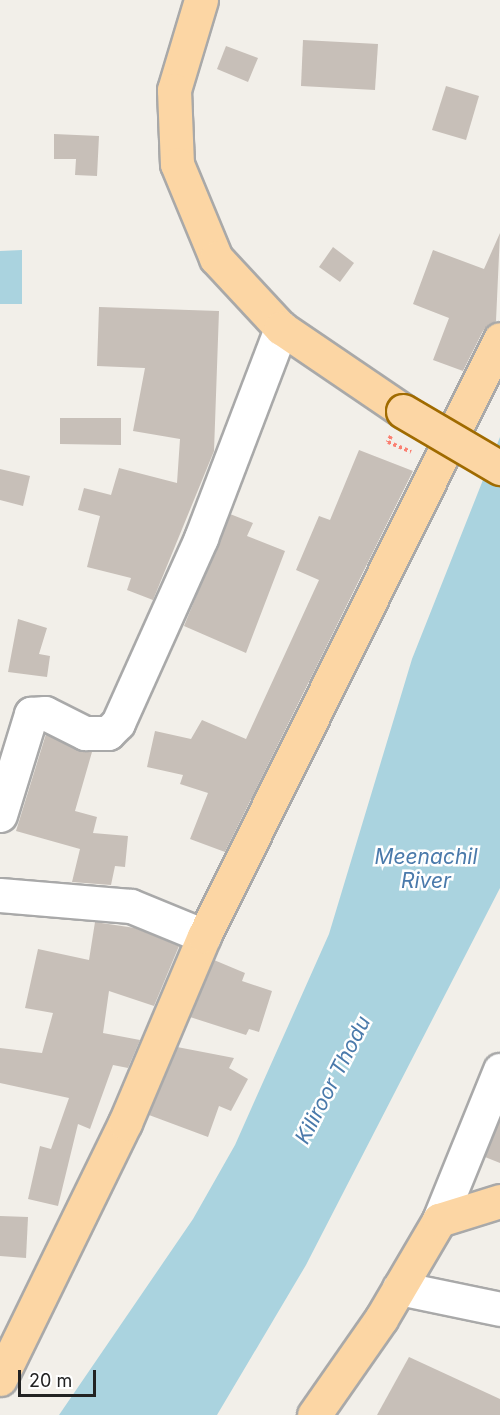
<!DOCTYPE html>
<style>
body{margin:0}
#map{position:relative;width:500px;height:1415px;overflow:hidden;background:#f2efe9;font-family:Inter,sans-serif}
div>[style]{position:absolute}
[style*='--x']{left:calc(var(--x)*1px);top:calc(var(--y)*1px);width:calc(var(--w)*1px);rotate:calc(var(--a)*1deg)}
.water>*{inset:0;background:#aad3df}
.building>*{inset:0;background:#c7bfb8}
.path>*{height:4px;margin-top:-2px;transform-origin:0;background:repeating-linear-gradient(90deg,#fa8072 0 3px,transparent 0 6px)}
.roads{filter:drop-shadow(2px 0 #a9a9a9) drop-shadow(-2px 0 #a9a9a9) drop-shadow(0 2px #a9a9a9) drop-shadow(0 -2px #a9a9a9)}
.minor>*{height:33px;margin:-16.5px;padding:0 16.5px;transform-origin:16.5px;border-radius:16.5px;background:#fff}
.major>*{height:33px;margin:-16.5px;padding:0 16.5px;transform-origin:16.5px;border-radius:16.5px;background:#fcd6a4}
.bridges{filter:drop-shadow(2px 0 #a06b00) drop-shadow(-2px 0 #a06b00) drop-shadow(0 2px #a06b00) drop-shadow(0 -2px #a06b00)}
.major-bridge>*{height:33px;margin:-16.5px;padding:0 16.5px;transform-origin:16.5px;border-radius:16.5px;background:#fcd6a4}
span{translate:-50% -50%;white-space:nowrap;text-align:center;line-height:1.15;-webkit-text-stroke:5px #fff;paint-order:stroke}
.water-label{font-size:21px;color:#4a7aab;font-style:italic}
.scale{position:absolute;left:18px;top:1370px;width:78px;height:27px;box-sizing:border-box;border:3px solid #222;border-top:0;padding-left:8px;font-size:18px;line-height:21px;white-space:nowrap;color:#222;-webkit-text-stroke:4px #fff;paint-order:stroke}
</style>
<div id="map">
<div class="water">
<div style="clip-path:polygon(22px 250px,22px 304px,0 304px,0 251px)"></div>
<div style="clip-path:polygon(500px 437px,500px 888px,306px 1265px,217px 1415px,59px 1415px,193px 1219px,235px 1145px,329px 934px,412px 659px)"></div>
</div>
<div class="building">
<div style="clip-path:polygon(303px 40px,378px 44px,375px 90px,301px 86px)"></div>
<div style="clip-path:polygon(226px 46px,258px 58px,248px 82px,217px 69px)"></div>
<div style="clip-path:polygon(446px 86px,479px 96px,466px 140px,432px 130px)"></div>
<div style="clip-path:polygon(54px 134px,99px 136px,97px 176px,75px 175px,76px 159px,54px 159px)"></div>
<div style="clip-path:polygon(500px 233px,496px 321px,483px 331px,463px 371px,433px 360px,449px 318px,413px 304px,433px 250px,484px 269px)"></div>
<div style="clip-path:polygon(333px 247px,354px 263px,340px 282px,319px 267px)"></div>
<div style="clip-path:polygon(99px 307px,219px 311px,214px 451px,153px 600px,127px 590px,131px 578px,87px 567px,100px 516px,78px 510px,84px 488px,111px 495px,119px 468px,177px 483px,180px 439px,133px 431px,145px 368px,97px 366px)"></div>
<div style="clip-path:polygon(60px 418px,121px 418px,121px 445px,60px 444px)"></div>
<div style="clip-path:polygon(359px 450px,413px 471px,225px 852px,190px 839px,208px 793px,180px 784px,183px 775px,147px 767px,155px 731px,191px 739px,202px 720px,246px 739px,319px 580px,296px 570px,319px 516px,330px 520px)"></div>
<div style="clip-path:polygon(0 469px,30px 476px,23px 506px,0 500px)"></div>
<div style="clip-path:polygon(230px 514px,253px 523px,247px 536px,285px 551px,246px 653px,184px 626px)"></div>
<div style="clip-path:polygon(18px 619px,47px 628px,39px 654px,50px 656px,47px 677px,8px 672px)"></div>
<div style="clip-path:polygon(46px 734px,92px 752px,75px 811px,97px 817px,93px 833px,128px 836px,125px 867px,115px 866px,111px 885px,72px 882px,80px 849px,16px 831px)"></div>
<div style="clip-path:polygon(95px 922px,135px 928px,179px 946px,154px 1006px,109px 991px,103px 1033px,140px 1040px,128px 1068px,113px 1065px,90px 1129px,78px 1124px,58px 1206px,28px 1199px,40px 1146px,51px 1149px,69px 1098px,0 1083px,0 1048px,42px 1053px,53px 1013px,25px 1008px,38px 949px,89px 960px)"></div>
<div style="clip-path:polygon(214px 960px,245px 973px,242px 981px,272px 991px,259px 1032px,249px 1029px,246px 1035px,190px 1017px)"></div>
<div style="clip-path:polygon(177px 1047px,234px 1058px,229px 1068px,248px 1079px,231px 1111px,219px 1106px,208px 1137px,149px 1115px)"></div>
<div style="clip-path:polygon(500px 1120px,500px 1163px,485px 1157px)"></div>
<div style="clip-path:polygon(0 1216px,28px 1217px,26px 1258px,0 1256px)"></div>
<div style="clip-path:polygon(409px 1357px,500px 1399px,500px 1415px,377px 1415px)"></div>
</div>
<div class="path">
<div style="--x:391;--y:436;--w:7;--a:117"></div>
<div style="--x:388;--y:442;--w:25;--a:23"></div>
</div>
<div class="roads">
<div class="minor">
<div style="--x:0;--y:815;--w:106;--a:-72.9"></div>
<div style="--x:31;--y:714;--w:14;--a:-4"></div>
<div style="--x:45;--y:713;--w:45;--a:26.6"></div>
<div style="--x:85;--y:733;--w:23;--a:0"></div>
<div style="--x:108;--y:733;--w:14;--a:-45"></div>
<div style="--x:118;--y:723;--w:203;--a:-65.8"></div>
<div style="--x:201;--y:538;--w:225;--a:-69.1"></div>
<div style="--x:0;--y:895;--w:131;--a:4.8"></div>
<div style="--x:131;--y:906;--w:79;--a:22.3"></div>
<div style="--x:439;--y:1220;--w:162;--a:-67.9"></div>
<div style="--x:399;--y:1288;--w:103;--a:11.7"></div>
</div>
<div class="major">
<div style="--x:201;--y:0;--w:94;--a:106.7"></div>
<div style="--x:174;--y:90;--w:74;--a:87.7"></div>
<div style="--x:177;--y:164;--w:102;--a:67.5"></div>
<div style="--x:216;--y:258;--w:96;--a:47.1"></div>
<div style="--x:281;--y:328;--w:148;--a:34.2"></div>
<div style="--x:0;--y:1379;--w:285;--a:-64"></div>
<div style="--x:125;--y:1123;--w:203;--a:-67.1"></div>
<div style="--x:204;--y:936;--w:666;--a:-63.63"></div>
<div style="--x:314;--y:1415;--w:117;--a:-55.1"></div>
<div style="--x:381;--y:1319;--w:115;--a:-59.6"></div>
<div style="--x:439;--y:1220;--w:64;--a:-17.3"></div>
</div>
</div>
<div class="bridges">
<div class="major-bridge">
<div style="--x:403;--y:411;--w:113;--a:30.4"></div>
</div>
</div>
<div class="water-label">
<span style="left:426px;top:869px">Meenachil<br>River</span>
<span style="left:333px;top:1080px;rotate:-63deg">Kiliroor Thodu</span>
</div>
<div class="scale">20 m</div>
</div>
